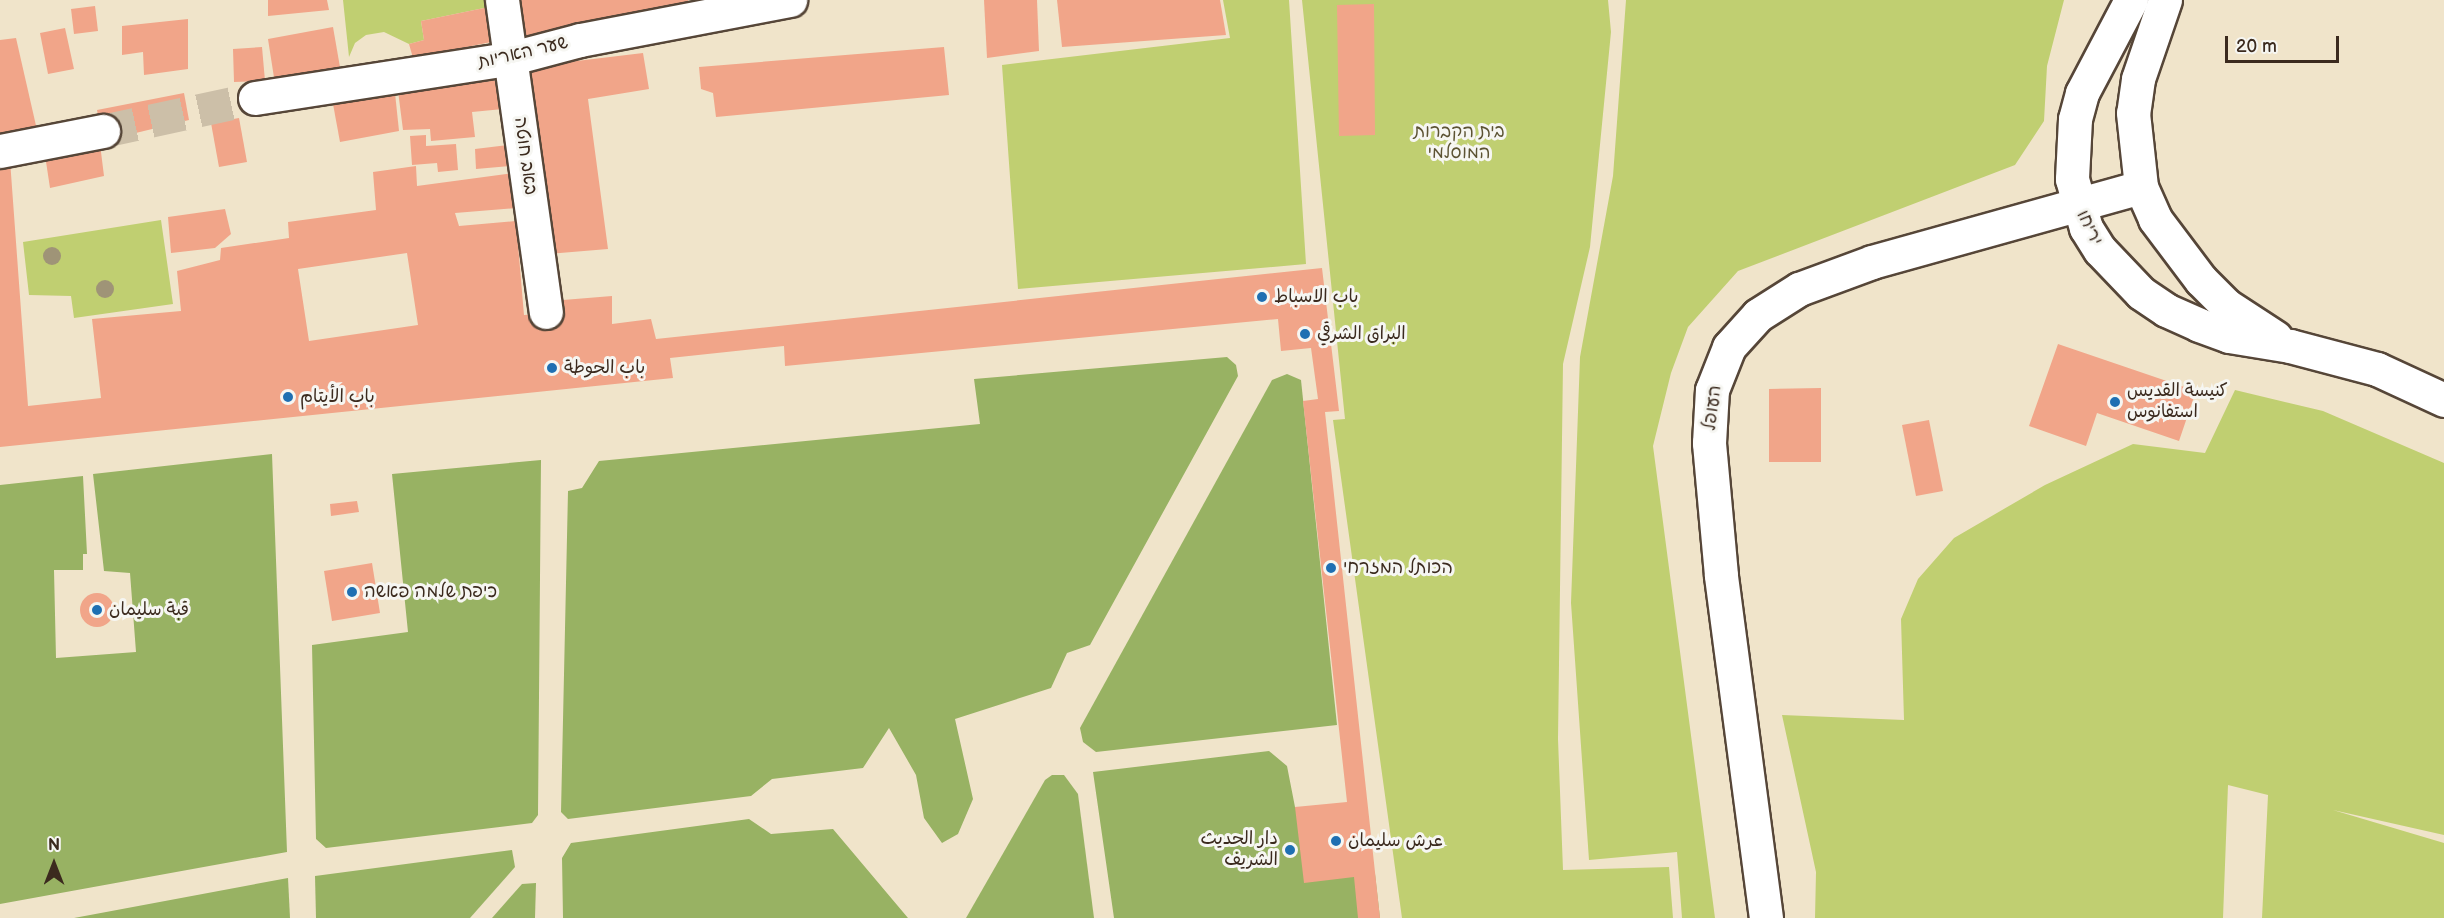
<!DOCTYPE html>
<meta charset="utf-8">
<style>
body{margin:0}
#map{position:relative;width:2444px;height:918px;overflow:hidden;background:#f0e4ca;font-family:"Balsamiq Sans","Playpen Sans Arabic","Playpen Sans Hebrew",sans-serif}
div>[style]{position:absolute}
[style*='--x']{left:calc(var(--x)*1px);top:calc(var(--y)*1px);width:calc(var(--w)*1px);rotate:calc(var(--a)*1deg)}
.green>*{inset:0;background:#c0cf71}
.forest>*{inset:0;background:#98b263}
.building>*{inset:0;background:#f1a589}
.round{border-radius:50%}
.minor-tunnel>*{height:33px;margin-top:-16.5px;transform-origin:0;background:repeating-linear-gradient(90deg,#ccbfa8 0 33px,transparent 0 49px)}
.roads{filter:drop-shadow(2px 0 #564638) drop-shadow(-2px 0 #564638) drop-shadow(0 2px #564638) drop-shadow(0 -2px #564638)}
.minor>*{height:33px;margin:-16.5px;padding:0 16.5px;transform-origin:16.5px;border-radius:16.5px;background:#fff}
.major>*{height:33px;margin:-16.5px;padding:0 16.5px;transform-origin:16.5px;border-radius:16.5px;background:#fff}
.trees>*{width:18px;height:18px;margin:-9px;border-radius:50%;background:#9f9477}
.dots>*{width:16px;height:16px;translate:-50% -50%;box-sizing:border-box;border:3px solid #f6f6f2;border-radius:50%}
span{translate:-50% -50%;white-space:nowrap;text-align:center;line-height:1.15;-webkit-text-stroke:6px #f6f6f2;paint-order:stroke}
.street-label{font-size:18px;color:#3b2a1e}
.park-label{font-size:18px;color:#5c5333}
.poi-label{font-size:18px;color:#3b2a1e}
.left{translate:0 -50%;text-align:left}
.right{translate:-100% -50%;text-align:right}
.north{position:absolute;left:24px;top:834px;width:60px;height:60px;-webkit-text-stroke:4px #f6f6f2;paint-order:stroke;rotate:0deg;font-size:16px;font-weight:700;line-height:24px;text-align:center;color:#3b2a1e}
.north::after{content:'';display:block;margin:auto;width:21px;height:27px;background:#3b2a1e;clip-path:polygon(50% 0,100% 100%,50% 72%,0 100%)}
.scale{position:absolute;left:2225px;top:36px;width:114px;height:27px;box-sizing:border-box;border:3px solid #3b2a1e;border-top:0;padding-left:8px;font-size:18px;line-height:21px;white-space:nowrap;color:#3b2a1e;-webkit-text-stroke:4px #f6f6f2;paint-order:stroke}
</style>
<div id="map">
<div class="green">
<div style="clip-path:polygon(343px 0,495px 0,489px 7px,421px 21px,424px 40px,409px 44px,384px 32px,366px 35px,355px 43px,349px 57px)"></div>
<div style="clip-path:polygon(1223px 0,1289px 0,1306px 264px,1018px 289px,1002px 65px,1230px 38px)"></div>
<div style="clip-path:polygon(1302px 0,1608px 0,1611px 32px,1590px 247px,1563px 364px,1558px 739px,1563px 870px,1669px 867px,1673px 918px,1402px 918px,1333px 420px,1345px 419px)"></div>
<div style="clip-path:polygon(1626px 0,2064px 0,2047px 66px,2044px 121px,2015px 165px,1738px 271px,1688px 327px,1671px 373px,1653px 446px,1715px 918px,1682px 918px,1677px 852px,1589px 860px,1571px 603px,1580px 357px,1613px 176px)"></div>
<div style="clip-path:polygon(161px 220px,173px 304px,74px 318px,71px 296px,29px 295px,23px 242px)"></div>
<div style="clip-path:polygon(2235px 390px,2323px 411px,2444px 463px,2444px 835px,2333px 810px,2444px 843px,2444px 918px,2262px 918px,2268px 795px,2228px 785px,2223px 918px,1815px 918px,1816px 872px,1782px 715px,1904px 720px,1901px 619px,1918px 579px,1954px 538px,2045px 485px,2133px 444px,2205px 453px)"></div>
</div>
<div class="forest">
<div style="clip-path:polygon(1227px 357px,1236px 365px,1238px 376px,1090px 645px,1067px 653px,1051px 688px,955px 719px,973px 799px,958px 834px,942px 843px,924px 818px,916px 775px,889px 728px,863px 768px,772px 779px,751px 796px,568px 819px,561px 812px,568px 491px,582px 488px,599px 461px,980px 424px,974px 379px)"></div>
<div style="clip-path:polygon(1287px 374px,1301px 380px,1337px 725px,1096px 752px,1083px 742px,1080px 728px,1272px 380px)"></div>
<div style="clip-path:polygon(272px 454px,287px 852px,0 904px,0 485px,83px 476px,87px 554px,83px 554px,83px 570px,54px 570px,56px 658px,136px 652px,130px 573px,104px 571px,93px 474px)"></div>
<div style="clip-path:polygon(541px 460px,538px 815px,532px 823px,326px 848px,316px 839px,312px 645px,408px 632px,392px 474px)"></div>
<div style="clip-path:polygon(1269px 751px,1287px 766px,1295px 807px,1375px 874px,1380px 918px,1114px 918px,1093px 772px)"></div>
<div style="clip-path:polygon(1052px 775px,1064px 775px,1078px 794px,1094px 918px,966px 918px,1045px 780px)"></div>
<div style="clip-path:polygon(749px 819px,771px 834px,833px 829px,908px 918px,563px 918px,562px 858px,571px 843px)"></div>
<div style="clip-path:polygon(512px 850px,515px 867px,470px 918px,316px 918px,315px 876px)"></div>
<div style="clip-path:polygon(288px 878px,290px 918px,74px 918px)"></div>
<div style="clip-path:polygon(536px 883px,535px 918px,492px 918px,522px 884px)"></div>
</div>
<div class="building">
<div style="clip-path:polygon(268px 0,327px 0,329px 10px,268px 16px)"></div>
<div style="clip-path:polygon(518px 0,688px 0,688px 2px,525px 39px)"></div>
<div style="clip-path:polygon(984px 0,1037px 0,1039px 51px,987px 58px)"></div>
<div style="clip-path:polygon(1057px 0,1220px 0,1226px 35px,1062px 47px)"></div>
<div style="clip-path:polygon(1374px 4px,1375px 135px,1339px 136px,1337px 5px)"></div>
<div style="clip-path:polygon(95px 6px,98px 31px,74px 34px,71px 9px)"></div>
<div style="clip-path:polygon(489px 7px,496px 41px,413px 58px,409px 44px,424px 40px,421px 21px)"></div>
<div style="clip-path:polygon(188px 19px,188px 69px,144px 75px,143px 52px,122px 55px,122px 26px)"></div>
<div style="clip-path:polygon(333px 27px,341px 73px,275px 84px,268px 39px)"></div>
<div style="clip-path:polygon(65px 28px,74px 69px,48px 74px,40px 33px)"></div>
<div style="clip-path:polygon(16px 38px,37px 130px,0 137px,0 40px)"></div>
<div style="clip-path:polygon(262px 47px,265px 81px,234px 82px,233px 49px)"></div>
<div style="clip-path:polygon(944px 47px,949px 95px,716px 117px,713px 93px,701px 89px,699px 67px)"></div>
<div style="clip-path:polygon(643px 53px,649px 89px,588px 99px,608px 249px,548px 254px,527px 67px)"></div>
<div style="clip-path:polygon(500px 80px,503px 109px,472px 112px,475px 137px,431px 141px,430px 129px,403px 130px,398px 91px)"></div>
<div style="clip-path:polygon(184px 93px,189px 120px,103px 141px,97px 110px)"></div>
<div style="clip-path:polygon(395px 93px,399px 131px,340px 142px,333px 104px)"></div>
<div style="clip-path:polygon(239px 118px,247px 162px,219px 167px,211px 123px)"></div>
<div style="clip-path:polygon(426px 135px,426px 146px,456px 144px,458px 170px,438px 172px,437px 163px,412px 165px,410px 136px)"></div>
<div style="clip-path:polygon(100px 144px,104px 176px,50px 188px,45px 155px)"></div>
<div style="clip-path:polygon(508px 145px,511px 166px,476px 169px,475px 149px)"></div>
<div style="clip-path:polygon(evenodd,10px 160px,28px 406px,101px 398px,92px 319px,181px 311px,177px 271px,220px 260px,221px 248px,289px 238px,288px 222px,376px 210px,373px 172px,416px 166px,417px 186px,513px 173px,516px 208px,455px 213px,459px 226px,516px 221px,524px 315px,565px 312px,563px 300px,612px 296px,612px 324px,651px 319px,656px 339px,1322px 268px,1339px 411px,1325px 412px,1380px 918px,1358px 918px,1354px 877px,1304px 883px,1295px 807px,1347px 802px,1303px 401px,1318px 399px,1311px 348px,1281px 351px,1278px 319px,785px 366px,784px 346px,670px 358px,673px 378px,0 447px,0 163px,10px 160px,407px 253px,418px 325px,309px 341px,298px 269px,407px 253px)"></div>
<div style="clip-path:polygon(225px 209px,231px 234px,215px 248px,171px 253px,168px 217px)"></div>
<div style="clip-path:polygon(2058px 344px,2196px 391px,2179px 441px,2097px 413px,2086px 446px,2029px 426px)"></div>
<div style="clip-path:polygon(1821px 388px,1821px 462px,1769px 462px,1769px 389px)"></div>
<div style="clip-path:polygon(1929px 420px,1943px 491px,1916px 496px,1902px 425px)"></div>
<div style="clip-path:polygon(357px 501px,359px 512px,331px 516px,330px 504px)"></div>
<div style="clip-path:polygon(372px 563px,380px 613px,332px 621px,324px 571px)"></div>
<div class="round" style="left:80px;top:593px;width:34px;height:34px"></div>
</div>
<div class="minor-tunnel">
<div style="--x:103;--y:131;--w:156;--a:-12.2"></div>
</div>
<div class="roads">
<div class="minor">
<div style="--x:502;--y:0;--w:315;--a:82"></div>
<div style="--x:255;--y:98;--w:260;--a:-8.8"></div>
<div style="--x:512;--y:58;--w:70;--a:-14.8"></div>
<div style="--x:580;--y:40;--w:214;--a:-10.8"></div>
<div style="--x:0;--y:151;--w:105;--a:-11"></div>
<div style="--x:1766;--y:918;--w:346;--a:-97.5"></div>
<div style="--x:1721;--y:575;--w:133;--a:-95.2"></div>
<div style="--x:1709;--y:443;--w:53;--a:-86.8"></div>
<div style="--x:1712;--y:390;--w:46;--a:-68.4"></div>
<div style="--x:1729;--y:347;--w:43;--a:-47.8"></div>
<div style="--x:1758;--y:315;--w:49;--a:-32.4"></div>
<div style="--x:1799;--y:289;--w:78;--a:-20.3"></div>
<div style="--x:1872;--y:262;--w:279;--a:-15.6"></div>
</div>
<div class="major">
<div style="--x:2131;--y:0;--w:105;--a:117.8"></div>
<div style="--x:2082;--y:93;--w:27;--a:105"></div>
<div style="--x:2075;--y:119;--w:60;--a:92.9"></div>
<div style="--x:2072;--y:179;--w:51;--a:74.1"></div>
<div style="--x:2086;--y:228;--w:26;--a:58"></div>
<div style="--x:2100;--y:250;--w:59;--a:46.4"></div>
<div style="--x:2141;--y:293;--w:30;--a:34"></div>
<div style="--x:2166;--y:310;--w:36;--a:24"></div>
<div style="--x:2199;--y:325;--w:32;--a:20"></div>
<div style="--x:2229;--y:336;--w:62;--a:9.3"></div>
<div style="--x:2290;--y:346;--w:90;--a:14.8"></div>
<div style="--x:2377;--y:369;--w:74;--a:24.8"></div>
<div style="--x:2165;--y:0;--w:83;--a:108.9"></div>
<div style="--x:2138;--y:79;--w:34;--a:98"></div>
<div style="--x:2133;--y:113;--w:74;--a:83.8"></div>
<div style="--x:2141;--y:187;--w:35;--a:66"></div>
<div style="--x:2155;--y:219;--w:76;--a:53"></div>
<div style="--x:2201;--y:280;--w:35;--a:45"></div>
<div style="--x:2226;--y:305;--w:59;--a:33.1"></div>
</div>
</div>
<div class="trees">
<div style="left:52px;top:256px"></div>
<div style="left:105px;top:289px"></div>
</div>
<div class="dots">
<div style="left:1262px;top:297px;background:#1f6fb2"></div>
<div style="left:1305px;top:334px;background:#1f6fb2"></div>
<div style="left:552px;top:368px;background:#1f6fb2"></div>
<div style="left:288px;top:397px;background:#1f6fb2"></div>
<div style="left:2115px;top:402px;background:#1f6fb2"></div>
<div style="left:1331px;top:568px;background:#1f6fb2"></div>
<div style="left:352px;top:592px;background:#1f6fb2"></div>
<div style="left:97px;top:610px;background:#1f6fb2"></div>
<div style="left:1336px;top:841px;background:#1f6fb2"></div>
<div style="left:1290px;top:850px;background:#1f6fb2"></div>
</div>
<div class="street-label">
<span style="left:523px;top:53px;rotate:-13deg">שער האריות</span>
<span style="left:525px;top:156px;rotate:82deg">באב חוטה</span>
<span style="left:2089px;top:228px;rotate:64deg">יריחו</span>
<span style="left:1713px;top:408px;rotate:-83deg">העופל</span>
</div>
<div class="park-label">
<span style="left:1459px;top:143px">בית הקברות<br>המוסלמי</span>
</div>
<div class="poi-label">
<span class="left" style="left:1274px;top:297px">باب الاسباط</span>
<span class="left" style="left:1317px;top:334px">البراق الشرقي</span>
<span class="left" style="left:564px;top:368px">باب الحوطة</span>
<span class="left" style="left:2127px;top:402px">كنيسة القديس<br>استفانوس</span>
<span class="left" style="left:300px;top:397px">باب الأيتام</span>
<span class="left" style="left:1343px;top:568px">הכותל המזרחי</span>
<span class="left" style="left:364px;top:592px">כיפת שלמה פאשה</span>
<span class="left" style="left:109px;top:610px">قبة سليمان</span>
<span class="right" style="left:1278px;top:850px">دار الحديث<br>الشريف</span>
<span class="left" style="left:1348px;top:841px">عرش سليمان</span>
</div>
<div class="north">N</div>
<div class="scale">20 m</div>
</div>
